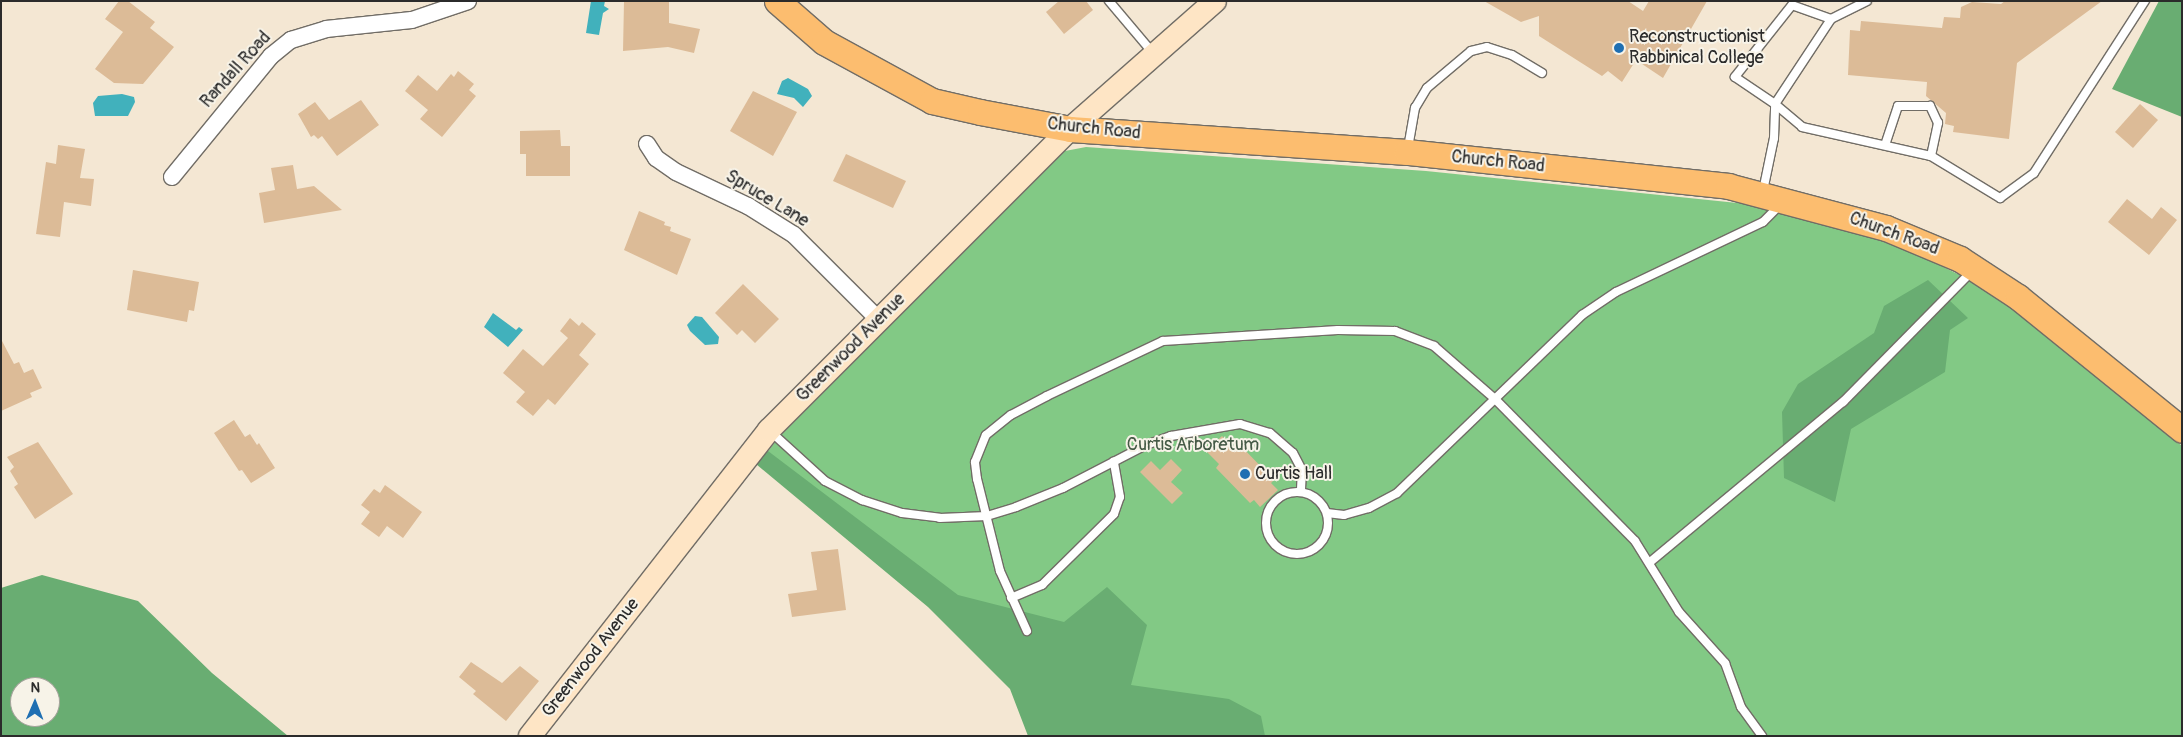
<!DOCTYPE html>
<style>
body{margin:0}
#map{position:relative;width:2183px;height:737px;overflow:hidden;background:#f4e7d3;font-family:Pangolin,sans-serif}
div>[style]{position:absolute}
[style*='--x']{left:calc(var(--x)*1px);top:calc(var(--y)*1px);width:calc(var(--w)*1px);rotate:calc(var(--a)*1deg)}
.green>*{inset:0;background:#82c985}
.forest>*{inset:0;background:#69ad72}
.water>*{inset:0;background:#41b1bc}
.building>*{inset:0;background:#dcbb97}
.roads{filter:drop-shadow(1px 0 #716d66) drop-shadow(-1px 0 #716d66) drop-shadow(0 1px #716d66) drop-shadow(0 -1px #716d66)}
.service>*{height:8px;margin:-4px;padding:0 4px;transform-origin:4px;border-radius:4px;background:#fff}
.service>.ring{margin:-4px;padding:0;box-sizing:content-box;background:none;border:8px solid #fff;border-radius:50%}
.minor>*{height:16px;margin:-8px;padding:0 8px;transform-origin:8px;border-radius:8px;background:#fff}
.secondary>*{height:22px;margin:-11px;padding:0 11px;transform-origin:11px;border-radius:11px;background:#fee5c5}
.primary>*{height:25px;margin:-12.5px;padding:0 12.5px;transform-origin:12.5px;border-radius:12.5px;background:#fcbd6f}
.dots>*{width:14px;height:14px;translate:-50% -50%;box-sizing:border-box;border:2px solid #f7f3e8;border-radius:50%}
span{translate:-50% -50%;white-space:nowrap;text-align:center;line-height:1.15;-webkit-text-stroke:4px #f7f3e8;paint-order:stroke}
.poi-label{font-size:18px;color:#2b2b2b}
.left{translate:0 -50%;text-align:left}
.street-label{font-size:18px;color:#2b2b2b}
.park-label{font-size:18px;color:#455a46}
.frame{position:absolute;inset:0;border:2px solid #2b2b2b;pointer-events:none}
.north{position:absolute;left:10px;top:677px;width:50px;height:50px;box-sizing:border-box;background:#f7f3e8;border:1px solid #a5a39c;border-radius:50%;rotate:1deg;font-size:14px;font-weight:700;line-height:20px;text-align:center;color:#2b2b2b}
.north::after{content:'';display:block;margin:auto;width:18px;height:22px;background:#1f6fb2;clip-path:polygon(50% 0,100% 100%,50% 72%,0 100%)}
</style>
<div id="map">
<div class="green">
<div style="clip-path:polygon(1086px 147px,1426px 171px,1747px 204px,1809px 217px,1894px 243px,1964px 277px,1997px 295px,2032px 321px,2182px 446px,2182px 736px,1086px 736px,763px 458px,778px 438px,1065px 151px)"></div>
</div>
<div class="forest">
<div style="clip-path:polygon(2159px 1px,2182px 1px,2182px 117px,2112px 89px)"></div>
<div style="clip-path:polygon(1928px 280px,1968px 318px,1950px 330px,1945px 372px,1851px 429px,1835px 502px,1784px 478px,1782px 412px,1798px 384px,1874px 333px,1884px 306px)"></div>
<div style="clip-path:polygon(768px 451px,958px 595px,1064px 622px,1107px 587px,1147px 625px,1131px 685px,1229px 699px,1261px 716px,1265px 736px,1028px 736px,1010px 689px,928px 607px,756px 464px)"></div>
<div style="clip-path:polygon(evenodd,42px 575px,138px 601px,212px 673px,288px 736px,1px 736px,1px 588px,42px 575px,20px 687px,50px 687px,50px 717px,20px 717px,20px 687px)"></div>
</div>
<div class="water">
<div style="clip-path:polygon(591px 1px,605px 1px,604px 6px,609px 9px,603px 13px,599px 35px,586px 33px)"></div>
<div style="clip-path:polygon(788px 78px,808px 89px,812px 96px,803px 107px,794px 98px,777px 94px,782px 81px)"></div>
<div style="clip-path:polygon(122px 94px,134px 97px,135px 102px,128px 116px,95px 116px,93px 103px,98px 96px)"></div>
<div style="clip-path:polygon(493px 313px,516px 330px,519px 327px,523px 330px,508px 347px,484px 327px)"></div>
<div style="clip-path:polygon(695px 316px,702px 317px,719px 337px,718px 344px,705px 345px,690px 331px,687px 325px)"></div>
</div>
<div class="building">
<div style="clip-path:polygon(119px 1px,128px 1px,155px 22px,150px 28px,174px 47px,143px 84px,114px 83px,95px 69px,123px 32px,105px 19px)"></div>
<div style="clip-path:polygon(624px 1px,669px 1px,669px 23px,700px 29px,694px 53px,668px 47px,623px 51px)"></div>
<div style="clip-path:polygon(1059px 1px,1086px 1px,1093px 10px,1064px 34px,1046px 12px)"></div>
<div style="clip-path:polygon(1484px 1px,1628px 1px,1643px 11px,1649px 1px,1707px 1px,1663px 78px,1636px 60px,1622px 82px,1608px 71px,1602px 76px,1539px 36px,1539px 16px,1521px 22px)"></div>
<div style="clip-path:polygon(2005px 1px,2102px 1px,2017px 63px,2009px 139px,1953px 132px,1954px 126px,1945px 124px,1946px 113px,1926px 96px,1927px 82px,1848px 75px,1850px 30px,1860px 31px,1861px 21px,1942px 28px,1944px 17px,1960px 18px,1961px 7px,1972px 2px,2001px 4px)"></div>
<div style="clip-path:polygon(458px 71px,474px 84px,469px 90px,476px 96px,442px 137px,420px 119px,428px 110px,405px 91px,418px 75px,437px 91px,451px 74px,454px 77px)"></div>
<div style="clip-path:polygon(753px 91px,797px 112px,773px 156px,730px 131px)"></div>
<div style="clip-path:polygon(361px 100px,379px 125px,337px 156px,322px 136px,318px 139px,314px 135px,311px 137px,298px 114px,315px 102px,329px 120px)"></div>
<div style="clip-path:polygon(2140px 104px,2158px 120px,2133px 148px,2115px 132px)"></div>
<div style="clip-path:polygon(560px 130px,561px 146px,570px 146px,570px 176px,526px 176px,526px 154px,520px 154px,520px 131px)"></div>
<div style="clip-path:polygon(58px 145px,85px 149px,80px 178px,94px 179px,91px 206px,64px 202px,60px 237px,36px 234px,46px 162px,56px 164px)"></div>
<div style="clip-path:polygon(846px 154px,906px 181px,893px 208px,833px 181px)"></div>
<div style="clip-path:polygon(293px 165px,297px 189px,314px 186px,342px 210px,264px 223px,259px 193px,275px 190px,271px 168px)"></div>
<div style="clip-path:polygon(2127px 199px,2152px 219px,2161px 207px,2177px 220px,2149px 255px,2108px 222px)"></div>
<div style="clip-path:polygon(639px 211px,665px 222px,664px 225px,671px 227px,670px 231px,691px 239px,677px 275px,624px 250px)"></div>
<div style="clip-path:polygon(133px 270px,199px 282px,194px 311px,189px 310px,187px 322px,127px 310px)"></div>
<div style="clip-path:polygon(743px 284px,779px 319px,755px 343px,742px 330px,737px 335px,715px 313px)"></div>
<div style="clip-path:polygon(570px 318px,579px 326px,582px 322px,596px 334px,579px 355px,589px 364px,555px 405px,548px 399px,533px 416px,516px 402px,525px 392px,503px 373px,523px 349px,543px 366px,568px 338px,560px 331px)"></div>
<div style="clip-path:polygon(1px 339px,14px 364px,19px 362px,24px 373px,33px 369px,42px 388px,30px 393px,32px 397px,1px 411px)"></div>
<div style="clip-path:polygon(234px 420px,245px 437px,250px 434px,257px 445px,259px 443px,275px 468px,251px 483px,242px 470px,239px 471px,214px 433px)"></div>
<div style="clip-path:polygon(1222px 436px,1235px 449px,1240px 445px,1274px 480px,1271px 483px,1278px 490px,1260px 507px,1254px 500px,1250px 503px,1216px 468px,1219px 464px,1206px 451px)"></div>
<div style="clip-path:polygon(38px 442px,73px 494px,35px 519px,14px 487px,18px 484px,10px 471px,14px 467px,7px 457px)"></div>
<div style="clip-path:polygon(1171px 459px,1182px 470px,1171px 482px,1183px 493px,1172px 504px,1140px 472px,1151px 461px,1160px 470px)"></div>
<div style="clip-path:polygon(385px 485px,422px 512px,403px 538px,387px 526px,379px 537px,361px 524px,370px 512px,361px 505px,374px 489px,380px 493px)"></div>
<div style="clip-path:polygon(838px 549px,846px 610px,792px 617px,788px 594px,817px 590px,811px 552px)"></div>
<div style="clip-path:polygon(471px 662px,502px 683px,520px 666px,539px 681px,506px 721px,473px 694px,476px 691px,459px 677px)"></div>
</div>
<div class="roads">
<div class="service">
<div style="--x:1109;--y:1;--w:68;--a:49.8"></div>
<div style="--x:1831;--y:19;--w:40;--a:-26.6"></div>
<div style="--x:1408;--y:148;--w:41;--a:-80.1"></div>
<div style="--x:1415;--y:108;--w:23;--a:-59"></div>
<div style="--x:1427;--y:88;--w:57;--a:-40.1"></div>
<div style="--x:1471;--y:51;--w:16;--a:-14"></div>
<div style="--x:1487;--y:47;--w:26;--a:18"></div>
<div style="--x:1512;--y:55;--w:35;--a:31"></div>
<div style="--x:1931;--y:156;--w:81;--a:31.3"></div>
<div style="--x:2000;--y:198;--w:42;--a:-36.3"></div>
<div style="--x:2034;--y:173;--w:205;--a:-57.2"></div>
<div style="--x:1763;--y:191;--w:54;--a:-78.3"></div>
<div style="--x:1774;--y:138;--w:34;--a:-88"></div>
<div style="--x:1775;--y:104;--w:102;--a:-56.6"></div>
<div style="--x:1831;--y:19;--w:41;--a:-160.3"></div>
<div style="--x:1792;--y:5;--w:92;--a:128.4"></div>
<div style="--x:1735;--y:77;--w:48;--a:34"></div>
<div style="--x:1775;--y:104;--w:35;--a:40"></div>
<div style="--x:1802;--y:127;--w:132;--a:12.7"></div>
<div style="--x:1931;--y:156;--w:34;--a:-78"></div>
<div style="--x:1938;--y:123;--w:19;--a:-115"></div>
<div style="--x:1930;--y:106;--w:32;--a:180"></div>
<div style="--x:1898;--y:106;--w:41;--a:108.4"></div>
<div style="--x:770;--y:431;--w:74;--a:42.3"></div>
<div style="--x:825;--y:481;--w:42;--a:27.2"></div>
<div style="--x:862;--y:500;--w:42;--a:18"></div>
<div style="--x:902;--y:513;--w:38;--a:7"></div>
<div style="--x:940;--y:518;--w:47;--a:-2.4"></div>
<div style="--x:987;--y:516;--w:30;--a:-17"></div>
<div style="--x:1016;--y:507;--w:51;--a:-22"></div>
<div style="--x:1063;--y:488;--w:93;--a:-27.4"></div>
<div style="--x:1146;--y:445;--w:27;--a:-20"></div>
<div style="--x:1171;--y:436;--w:70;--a:-9.9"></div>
<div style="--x:1240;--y:424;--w:31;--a:17"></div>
<div style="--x:1270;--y:433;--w:30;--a:41"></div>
<div style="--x:1293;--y:453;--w:19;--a:62"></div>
<div style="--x:1302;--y:470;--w:22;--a:93"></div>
<div class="ring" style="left:1266px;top:492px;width:54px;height:54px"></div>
<div style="--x:1327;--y:513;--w:17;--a:7"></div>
<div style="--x:1344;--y:515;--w:26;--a:-16"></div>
<div style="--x:1369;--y:508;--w:32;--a:-28"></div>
<div style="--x:1397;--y:493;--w:257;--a:-43.9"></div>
<div style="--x:1582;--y:315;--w:41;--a:-34.1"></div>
<div style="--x:1616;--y:292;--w:163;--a:-25.5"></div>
<div style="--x:1763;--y:222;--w:24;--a:-45"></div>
<div style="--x:1650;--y:562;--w:251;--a:-39.7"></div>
<div style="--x:1843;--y:402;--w:184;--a:-45.4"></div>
<div style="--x:1011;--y:598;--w:34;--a:-23"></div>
<div style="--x:1042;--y:585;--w:101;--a:-44.6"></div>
<div style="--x:1114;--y:514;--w:18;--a:-71"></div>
<div style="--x:1120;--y:497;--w:36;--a:-100"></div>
<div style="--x:1027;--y:631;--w:66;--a:-114.2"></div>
<div style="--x:1000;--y:571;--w:95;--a:-104"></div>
<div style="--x:977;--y:479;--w:17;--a:-97"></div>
<div style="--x:975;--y:462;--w:29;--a:-68"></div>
<div style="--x:986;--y:435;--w:32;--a:-39"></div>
<div style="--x:1011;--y:415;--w:41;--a:-27.8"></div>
<div style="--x:1047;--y:396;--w:128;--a:-25.4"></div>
<div style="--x:1163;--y:341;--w:175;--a:-3.6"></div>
<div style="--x:1338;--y:330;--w:57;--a:1"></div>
<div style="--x:1395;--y:331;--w:42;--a:21"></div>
<div style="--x:1434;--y:346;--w:81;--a:41"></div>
<div style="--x:1495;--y:399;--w:199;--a:45.4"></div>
<div style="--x:1635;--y:541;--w:84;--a:58.2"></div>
<div style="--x:1679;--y:612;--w:69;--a:48"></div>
<div style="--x:1725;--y:663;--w:47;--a:70"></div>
<div style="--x:1741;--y:707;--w:36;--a:54"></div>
</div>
<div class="minor">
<div style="--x:647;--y:144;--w:17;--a:57"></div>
<div style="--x:656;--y:158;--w:24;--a:35"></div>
<div style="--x:676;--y:172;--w:80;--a:25.3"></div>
<div style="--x:748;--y:206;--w:54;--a:32.2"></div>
<div style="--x:794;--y:235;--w:120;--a:45"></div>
<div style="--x:172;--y:177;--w:156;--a:-50.7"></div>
<div style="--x:271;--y:56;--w:26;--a:-39"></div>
<div style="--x:291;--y:40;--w:37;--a:-17"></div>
<div style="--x:326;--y:29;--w:86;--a:-6"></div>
<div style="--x:412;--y:20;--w:59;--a:-18.7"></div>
</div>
<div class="secondary">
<div style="--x:530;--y:736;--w:388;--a:-52"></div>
<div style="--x:769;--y:430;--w:426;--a:-45"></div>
<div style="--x:1070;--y:129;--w:193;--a:-41.4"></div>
</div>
<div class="primary">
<div style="--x:777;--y:1;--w:62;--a:41.1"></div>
<div style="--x:824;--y:42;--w:123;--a:28.6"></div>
<div style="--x:932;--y:101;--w:49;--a:12.9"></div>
<div style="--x:980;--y:112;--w:92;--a:10.7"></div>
<div style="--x:1070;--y:129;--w:338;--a:3.9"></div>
<div style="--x:1407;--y:152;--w:323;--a:6"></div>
<div style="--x:1728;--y:186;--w:163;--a:14.9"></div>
<div style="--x:1886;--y:228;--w:80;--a:22.7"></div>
<div style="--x:1960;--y:259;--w:69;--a:33.2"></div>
<div style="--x:2018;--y:297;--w:211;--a:39"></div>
</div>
</div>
<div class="dots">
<div style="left:1619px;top:48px;background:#1f6fb2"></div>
<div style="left:1245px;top:474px;background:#1f6fb2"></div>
</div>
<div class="poi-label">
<span class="left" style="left:1629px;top:48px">Reconstructionist<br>Rabbinical College</span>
<span class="left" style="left:1255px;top:474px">Curtis Hall</span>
</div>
<div class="street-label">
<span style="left:236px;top:70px;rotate:-48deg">Randall Road</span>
<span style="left:1094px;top:129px;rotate:6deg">Church Road</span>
<span style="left:1498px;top:162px;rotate:6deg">Church Road</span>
<span style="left:767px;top:199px;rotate:31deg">Spruce Lane</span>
<span style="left:1894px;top:234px;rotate:20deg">Church Road</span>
<span style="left:851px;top:348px;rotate:-45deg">Greenwood Avenue</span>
<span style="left:591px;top:658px;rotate:-52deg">Greenwood Avenue</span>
</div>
<div class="park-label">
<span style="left:1193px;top:445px">Curtis Arboretum</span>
</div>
<div class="frame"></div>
<div class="north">N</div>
</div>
